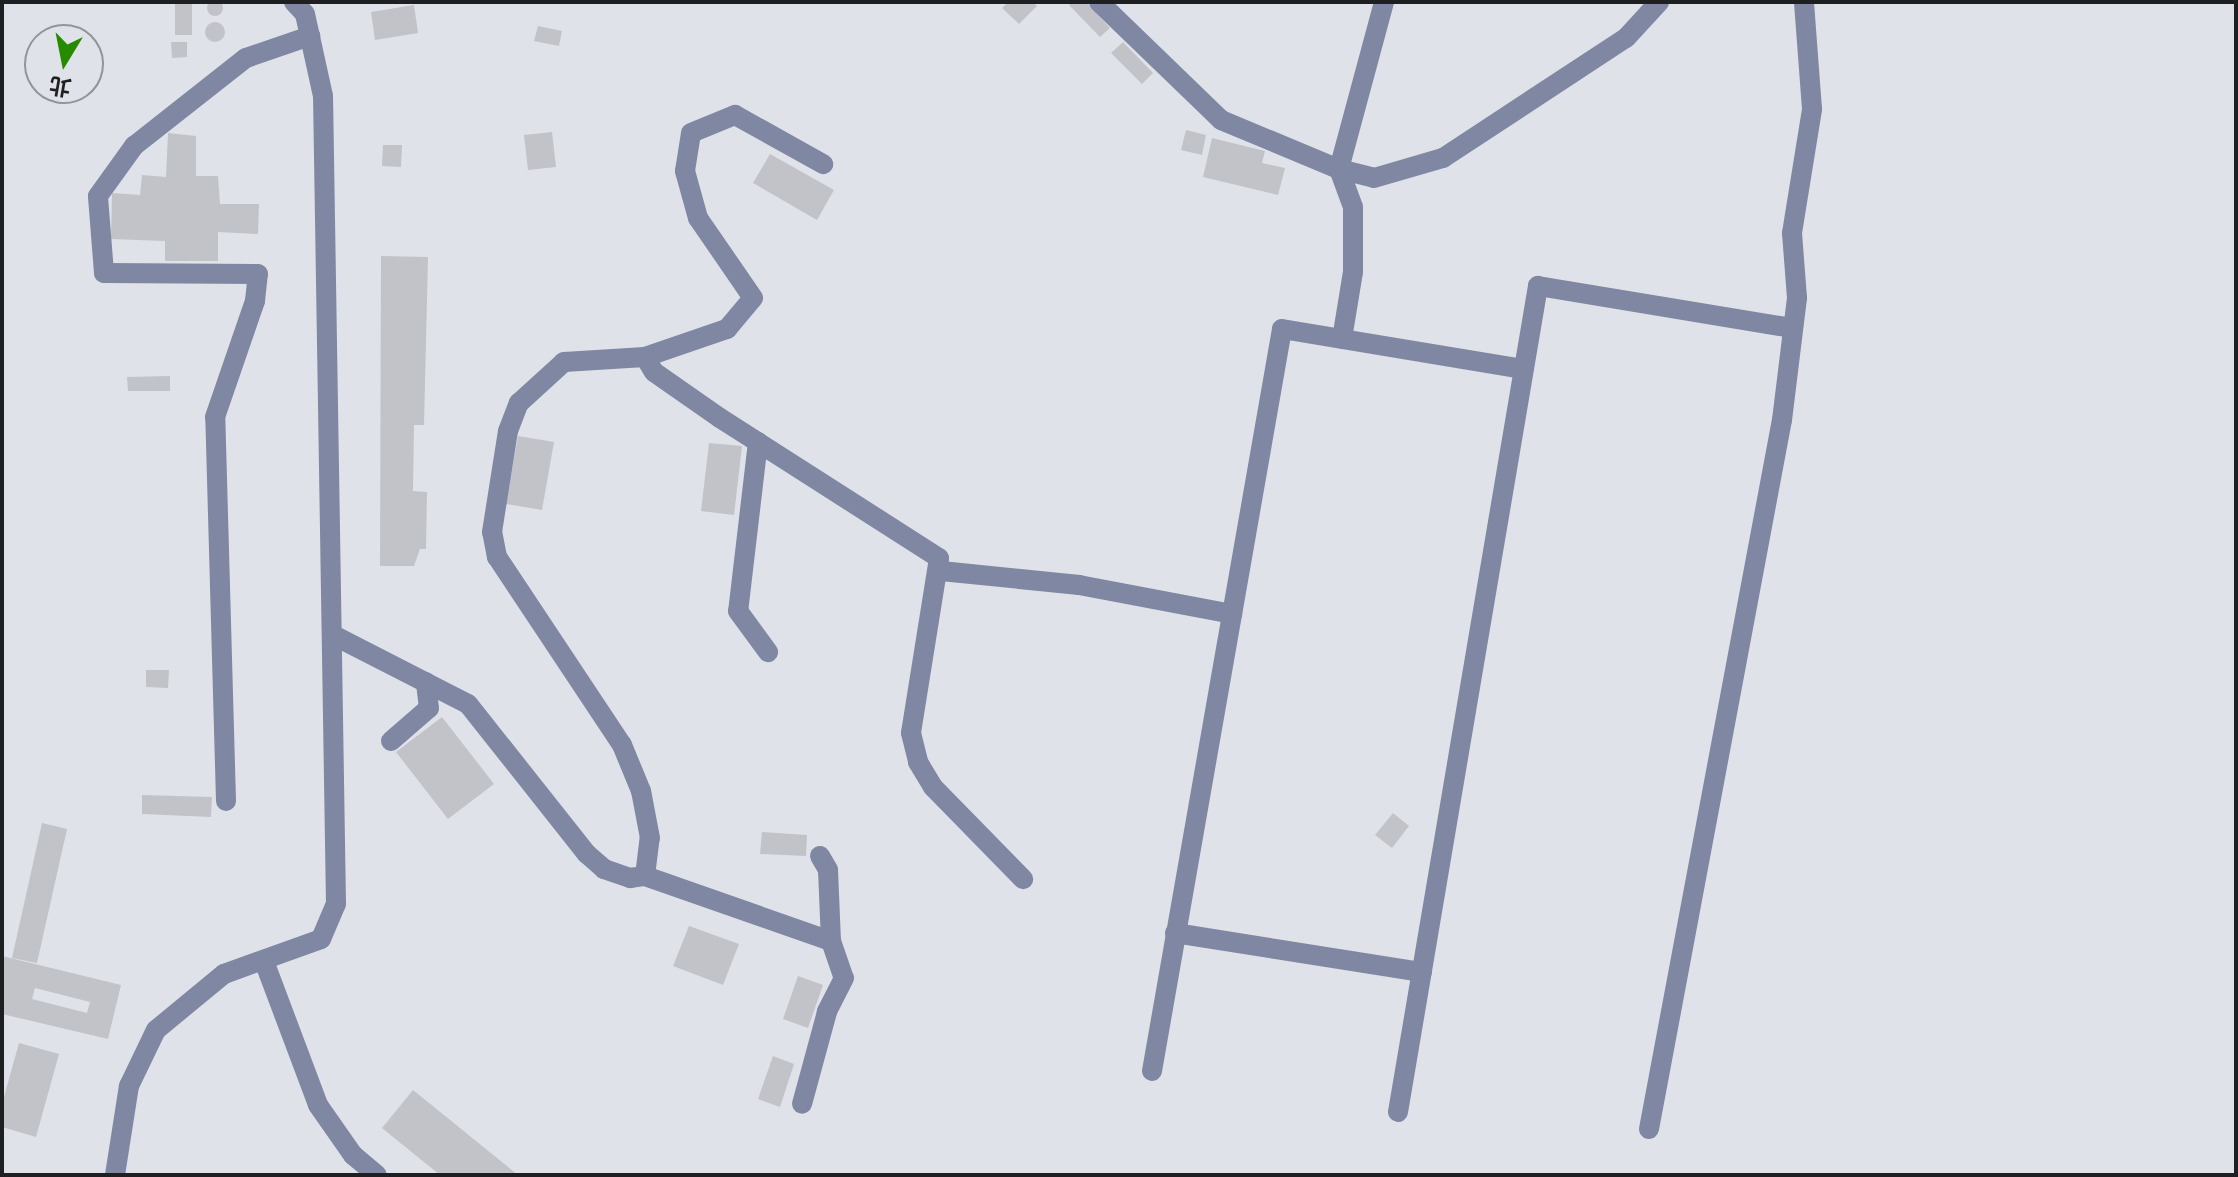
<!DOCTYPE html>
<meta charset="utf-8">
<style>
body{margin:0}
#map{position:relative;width:2238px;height:1177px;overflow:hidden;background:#e0e2e9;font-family:Bitter,"Noto Sans TC",serif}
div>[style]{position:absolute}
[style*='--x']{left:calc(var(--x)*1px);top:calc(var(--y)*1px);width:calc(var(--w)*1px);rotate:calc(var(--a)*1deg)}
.building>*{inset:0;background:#c1c3c9}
.round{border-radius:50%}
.minor>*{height:20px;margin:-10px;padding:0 10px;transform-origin:10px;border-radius:10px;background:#7f87a2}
span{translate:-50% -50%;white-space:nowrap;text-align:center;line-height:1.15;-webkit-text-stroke:6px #e0e2e9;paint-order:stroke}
.frame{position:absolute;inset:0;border:4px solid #1e1f21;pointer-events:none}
.north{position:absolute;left:24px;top:24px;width:80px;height:80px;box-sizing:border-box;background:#e0e2e9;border:2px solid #929499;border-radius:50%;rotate:190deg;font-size:22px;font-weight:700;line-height:32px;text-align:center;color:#1e1f21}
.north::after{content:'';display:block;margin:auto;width:28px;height:36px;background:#278b01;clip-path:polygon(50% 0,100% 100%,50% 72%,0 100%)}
</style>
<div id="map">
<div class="building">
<div class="round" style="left:207px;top:0;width:16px;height:16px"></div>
<div style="clip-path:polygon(175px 2px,192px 2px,192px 35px,175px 35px)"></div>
<div style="clip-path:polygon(1008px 2px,1032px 2px,1037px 6px,1019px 24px,1002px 8px)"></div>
<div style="clip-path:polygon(1072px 2px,1086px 2px,1110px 28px,1100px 37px,1069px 5px)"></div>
<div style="clip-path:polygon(414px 5px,418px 33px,375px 40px,371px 12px)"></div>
<div class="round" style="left:205px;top:22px;width:20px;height:20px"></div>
<div style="clip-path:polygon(538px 26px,562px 31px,559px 46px,534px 41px)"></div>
<div style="clip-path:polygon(171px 42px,187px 42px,187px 57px,172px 58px)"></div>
<div style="clip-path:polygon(1123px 42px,1153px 73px,1142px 84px,1111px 53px)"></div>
<div style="clip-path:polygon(1186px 130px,1206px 135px,1202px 155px,1181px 150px)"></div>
<div style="clip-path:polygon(552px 132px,556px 167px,528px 170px,524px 135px)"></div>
<div style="clip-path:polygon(168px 133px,196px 136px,196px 176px,218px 176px,220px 204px,259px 204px,258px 234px,218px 232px,218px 261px,165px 261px,165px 241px,111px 239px,112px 193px,140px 195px,142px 175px,166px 177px)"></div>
<div style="clip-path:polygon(1212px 138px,1265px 151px,1262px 163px,1285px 168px,1278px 195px,1203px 177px)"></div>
<div style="clip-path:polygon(383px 145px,402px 145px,401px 167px,382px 166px)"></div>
<div style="clip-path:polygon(770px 154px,834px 190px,817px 220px,753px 183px)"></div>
<div style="clip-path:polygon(381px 256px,428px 257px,424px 425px,414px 425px,413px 491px,427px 492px,426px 549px,420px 549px,414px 566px,380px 566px)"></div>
<div style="clip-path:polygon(170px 376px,170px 391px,128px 391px,127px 377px)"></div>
<div style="clip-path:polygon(518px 436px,554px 442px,542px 510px,506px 504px)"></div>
<div style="clip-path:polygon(709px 443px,742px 446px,734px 515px,701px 511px)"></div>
<div style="clip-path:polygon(146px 670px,169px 670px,168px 688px,146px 687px)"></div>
<div style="clip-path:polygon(442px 717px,494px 784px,448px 819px,396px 752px)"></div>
<div style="clip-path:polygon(142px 795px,212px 797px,211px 817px,142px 814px)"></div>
<div style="clip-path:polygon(1393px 813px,1409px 826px,1392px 848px,1375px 835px)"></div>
<div style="clip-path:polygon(42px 823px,67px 829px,37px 963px,12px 958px)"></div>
<div style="clip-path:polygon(762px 832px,807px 835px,806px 856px,760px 854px)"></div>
<div style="clip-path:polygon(689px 926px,739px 944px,723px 985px,673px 966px)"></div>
<div style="clip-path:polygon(evenodd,2px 956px,121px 985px,108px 1039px,2px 1014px,2px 956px,35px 988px,90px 1002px,87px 1013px,32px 999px,35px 988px)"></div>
<div style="clip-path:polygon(798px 976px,823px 985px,808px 1028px,783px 1019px)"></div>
<div style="clip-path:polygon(19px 1043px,59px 1054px,36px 1137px,2px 1127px,2px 1104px)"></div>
<div style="clip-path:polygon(773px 1056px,794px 1064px,780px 1107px,758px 1099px)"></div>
<div style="clip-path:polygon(413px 1090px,518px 1175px,440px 1175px,382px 1128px)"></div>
</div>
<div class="minor">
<div style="--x:1099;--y:2;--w:170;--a:44"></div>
<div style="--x:1221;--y:120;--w:128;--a:22.6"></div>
<div style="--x:1339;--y:169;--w:36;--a:14"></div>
<div style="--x:1374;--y:178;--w:72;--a:-16.2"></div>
<div style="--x:1443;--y:158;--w:219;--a:-33.3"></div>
<div style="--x:1626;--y:38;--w:49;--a:-47.5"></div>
<div style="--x:1342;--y:339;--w:68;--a:-80.7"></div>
<div style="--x:1353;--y:272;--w:65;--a:-90"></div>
<div style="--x:1353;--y:207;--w:40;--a:-110.2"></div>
<div style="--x:1339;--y:169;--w:173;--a:-74.9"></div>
<div style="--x:645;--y:357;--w:17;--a:59"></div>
<div style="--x:654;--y:372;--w:80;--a:34.9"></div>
<div style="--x:720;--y:418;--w:260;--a:32.6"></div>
<div style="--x:939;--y:558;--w:177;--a:99.1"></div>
<div style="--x:911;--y:733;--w:30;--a:76"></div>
<div style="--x:918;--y:762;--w:29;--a:59"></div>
<div style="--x:933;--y:787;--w:129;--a:45.6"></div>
<div style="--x:758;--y:442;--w:170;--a:96.7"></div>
<div style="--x:738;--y:611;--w:51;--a:53.8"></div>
<div style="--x:941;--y:571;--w:139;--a:5.8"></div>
<div style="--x:1079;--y:585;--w:156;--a:10.7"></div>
<div style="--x:335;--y:636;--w:149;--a:27.1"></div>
<div style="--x:468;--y:704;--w:191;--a:51.6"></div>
<div style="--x:587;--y:854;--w:23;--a:41"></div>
<div style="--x:604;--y:869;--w:28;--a:19"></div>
<div style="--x:630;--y:878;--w:15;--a:-8"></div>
<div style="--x:645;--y:876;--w:38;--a:-83"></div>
<div style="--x:650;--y:838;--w:48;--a:-100.8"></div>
<div style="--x:641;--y:791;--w:50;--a:-112.4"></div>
<div style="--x:622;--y:745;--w:226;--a:-123.6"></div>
<div style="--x:497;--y:557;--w:25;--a:-101"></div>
<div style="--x:492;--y:532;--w:102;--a:-81"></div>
<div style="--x:508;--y:431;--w:30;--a:-69"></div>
<div style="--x:519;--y:403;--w:61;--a:-42.3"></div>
<div style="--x:564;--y:362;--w:81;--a:-3.5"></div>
<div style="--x:645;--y:357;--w:87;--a:-18.9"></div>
<div style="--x:727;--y:329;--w:40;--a:-50"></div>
<div style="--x:753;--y:298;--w:97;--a:-124.5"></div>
<div style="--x:698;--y:218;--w:49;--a:-105.5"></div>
<div style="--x:685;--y:171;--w:38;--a:-81"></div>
<div style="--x:691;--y:133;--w:48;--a:-22.2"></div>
<div style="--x:735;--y:115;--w:101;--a:29.1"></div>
<div style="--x:391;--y:741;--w:50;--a:-41"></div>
<div style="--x:429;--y:708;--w:26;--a:-97"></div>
<div style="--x:226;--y:801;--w:384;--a:-91.6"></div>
<div style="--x:215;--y:417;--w:123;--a:-71"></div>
<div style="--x:255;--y:301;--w:27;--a:-84"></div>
<div style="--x:258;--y:274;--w:154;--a:-179.6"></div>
<div style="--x:104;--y:273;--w:77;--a:-94.5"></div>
<div style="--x:98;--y:196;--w:62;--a:-54.2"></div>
<div style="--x:134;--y:146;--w:142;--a:-38.2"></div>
<div style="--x:246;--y:58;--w:68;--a:-19"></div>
<div style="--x:820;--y:856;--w:16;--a:60"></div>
<div style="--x:828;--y:870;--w:71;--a:87.6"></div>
<div style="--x:645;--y:876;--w:197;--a:19.3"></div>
<div style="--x:831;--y:941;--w:39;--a:71"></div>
<div style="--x:844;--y:978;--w:38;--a:117"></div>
<div style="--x:827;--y:1012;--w:95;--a:105.2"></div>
<div style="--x:1175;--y:933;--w:250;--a:9"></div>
<div style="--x:264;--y:961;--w:154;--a:69.4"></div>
<div style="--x:318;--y:1105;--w:61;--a:55"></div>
<div style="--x:353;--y:1155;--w:31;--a:40"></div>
<div style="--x:1152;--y:1071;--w:753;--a:-80.06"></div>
<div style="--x:1282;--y:329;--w:245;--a:9.4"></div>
<div style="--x:1398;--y:1112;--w:838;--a:-80.38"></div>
<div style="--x:1538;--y:286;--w:258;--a:9.4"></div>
<div style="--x:1649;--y:1129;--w:721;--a:-79.38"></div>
<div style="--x:1782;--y:420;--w:123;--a:-83"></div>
<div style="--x:1797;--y:298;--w:65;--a:-94.4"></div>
<div style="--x:1792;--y:233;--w:126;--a:-80.8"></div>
<div style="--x:1812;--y:109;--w:107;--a:-94.3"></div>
<div style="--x:115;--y:1175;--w:90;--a:-81.1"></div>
<div style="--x:129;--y:1086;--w:62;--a:-64.3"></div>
<div style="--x:156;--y:1030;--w:88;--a:-39.5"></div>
<div style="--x:224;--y:974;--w:103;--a:-19.8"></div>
<div style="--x:321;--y:939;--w:38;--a:-67"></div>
<div style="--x:336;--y:904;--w:808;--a:-90.92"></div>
<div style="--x:323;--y:96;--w:84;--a:-102.4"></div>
<div style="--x:305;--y:14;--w:16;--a:-133"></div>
</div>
<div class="frame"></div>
<div class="north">北</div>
</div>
